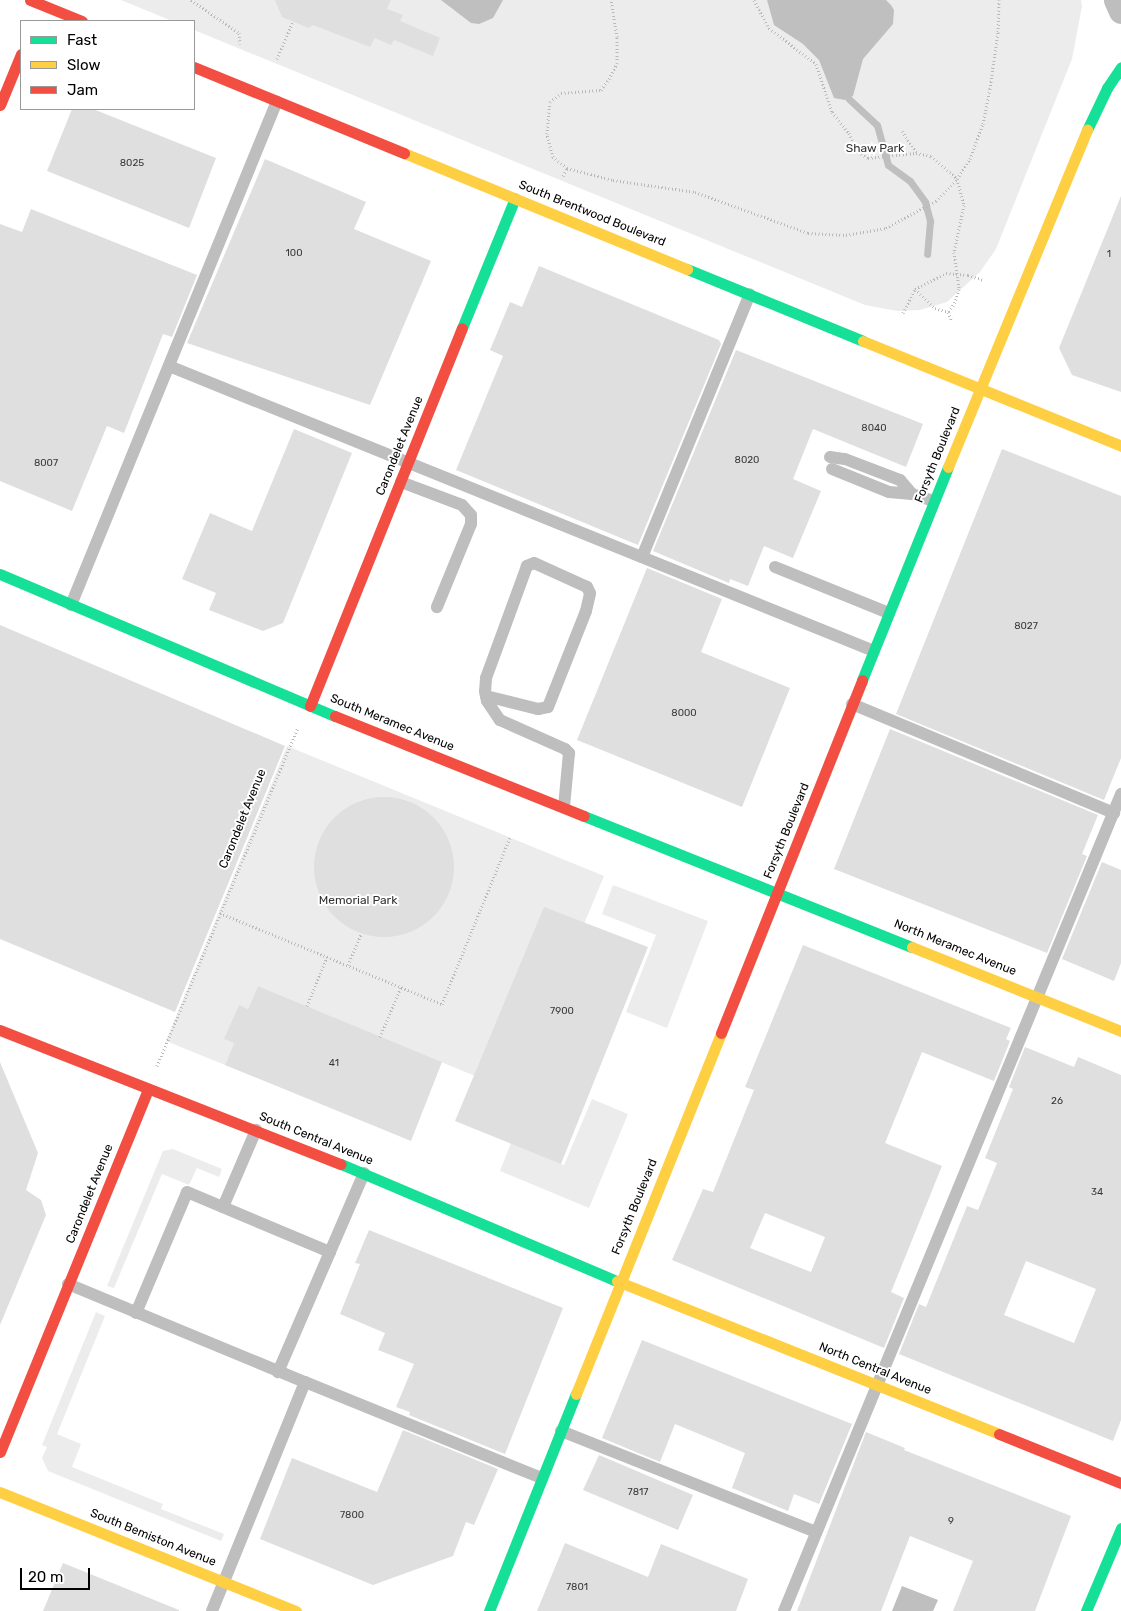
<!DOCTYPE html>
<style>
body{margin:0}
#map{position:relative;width:1121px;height:1611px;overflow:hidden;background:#fff;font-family:Rubik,sans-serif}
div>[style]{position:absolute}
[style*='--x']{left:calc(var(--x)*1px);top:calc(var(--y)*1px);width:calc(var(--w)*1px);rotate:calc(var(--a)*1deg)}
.green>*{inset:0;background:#ececec}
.water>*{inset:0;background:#bfbfbf}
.stream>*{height:7px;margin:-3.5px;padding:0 3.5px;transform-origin:3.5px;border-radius:3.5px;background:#bfbfbf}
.building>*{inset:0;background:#dfdfdf}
.round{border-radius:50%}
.path>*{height:3px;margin-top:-1.5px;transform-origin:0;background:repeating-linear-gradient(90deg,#b9b9b9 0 1px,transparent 0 3.5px)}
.lane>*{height:12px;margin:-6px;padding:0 6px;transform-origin:6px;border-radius:6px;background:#bebebe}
.street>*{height:25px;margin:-12.5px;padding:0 12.5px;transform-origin:12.5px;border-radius:12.5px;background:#bebebe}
.fast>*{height:11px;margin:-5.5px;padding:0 5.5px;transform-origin:5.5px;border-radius:5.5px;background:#16e098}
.slow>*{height:11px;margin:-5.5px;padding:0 5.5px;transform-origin:5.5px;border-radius:5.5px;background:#ffcf43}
.jam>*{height:11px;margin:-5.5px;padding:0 5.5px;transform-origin:5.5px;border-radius:5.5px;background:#f24e42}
span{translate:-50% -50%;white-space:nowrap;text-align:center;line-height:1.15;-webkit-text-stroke:4px #fff;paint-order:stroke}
.number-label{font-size:10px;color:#383838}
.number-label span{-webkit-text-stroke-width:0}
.park-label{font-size:12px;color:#333}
.street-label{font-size:12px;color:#000}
.legend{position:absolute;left:20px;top:20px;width:175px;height:90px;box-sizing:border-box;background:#fff;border:1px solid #999;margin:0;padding:6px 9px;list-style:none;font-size:15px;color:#000}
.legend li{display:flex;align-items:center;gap:10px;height:25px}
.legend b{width:25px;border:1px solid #999}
.scale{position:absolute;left:20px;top:1568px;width:70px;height:22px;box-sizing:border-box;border:2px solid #000;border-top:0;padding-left:6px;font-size:15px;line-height:18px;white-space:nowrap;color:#000;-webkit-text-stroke:4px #fff;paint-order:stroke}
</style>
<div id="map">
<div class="green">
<div style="clip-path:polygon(121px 0,1081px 0,1082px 6px,1072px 59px,996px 249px,980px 272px,947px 302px,920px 310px,897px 311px,865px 305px,194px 30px,194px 21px,172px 21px)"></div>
<div style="clip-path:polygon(287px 746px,604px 876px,584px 924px,475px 1076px,258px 986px,248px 1009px,239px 1006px,225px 1039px,234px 1043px,225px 1065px,166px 1041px)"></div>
<div style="clip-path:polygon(613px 885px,708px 921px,667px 1028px,626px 1012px,656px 935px,602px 914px)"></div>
<div style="clip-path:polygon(592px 1099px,628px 1114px,589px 1208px,500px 1171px,511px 1143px,564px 1165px)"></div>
<div style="clip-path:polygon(173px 1149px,222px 1169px,219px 1177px,197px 1168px,189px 1185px,162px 1174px,114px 1288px,107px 1286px,163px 1151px)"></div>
<div style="clip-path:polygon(96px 1312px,105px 1316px,57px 1434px,81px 1444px,72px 1467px,163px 1504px,161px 1509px,224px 1534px,221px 1541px,48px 1471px,42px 1458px,47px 1447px,42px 1445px)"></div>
</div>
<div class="water">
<div style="clip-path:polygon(441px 0,503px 0,493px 18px,479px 24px,471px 23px)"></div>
<div style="clip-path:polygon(767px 0,886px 0,891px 5px,894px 10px,893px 24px,863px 59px,853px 96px,845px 100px,834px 98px,819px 60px,803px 44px,774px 25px)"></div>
<div style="clip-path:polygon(902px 1586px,938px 1600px,933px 1611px,892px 1611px)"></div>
</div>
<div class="stream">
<div style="--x:849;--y:99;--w:38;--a:43"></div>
<div style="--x:877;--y:125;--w:41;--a:74.6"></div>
<div style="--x:888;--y:165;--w:27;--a:36"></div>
<div style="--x:910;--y:181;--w:26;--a:54"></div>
<div style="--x:925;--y:202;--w:20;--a:75"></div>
<div style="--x:930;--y:221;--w:33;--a:95"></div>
</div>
<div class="building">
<div style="clip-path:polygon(275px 0,391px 0,387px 9px,403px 15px,400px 21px,440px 38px,433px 56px,394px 40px,391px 45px,375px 38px,370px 47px,313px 25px,309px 28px,282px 17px)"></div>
<div style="clip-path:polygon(72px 109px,93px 109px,216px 158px,189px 228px,47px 171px)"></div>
<div style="clip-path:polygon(265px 159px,366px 202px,354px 229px,431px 261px,370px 405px,187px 343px)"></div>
<div style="clip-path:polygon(1121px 196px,1121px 392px,1072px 375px,1059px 348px)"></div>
<div style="clip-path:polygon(31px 209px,197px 275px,172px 337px,163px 334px,124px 433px,107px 426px,72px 511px,0 481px,0 224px,22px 232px)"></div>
<div style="clip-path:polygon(539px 266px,719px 340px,721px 344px,638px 545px,456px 470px,503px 356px,490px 350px,510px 302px,522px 307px)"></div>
<div style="clip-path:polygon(736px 350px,923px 424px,906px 467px,813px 429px,793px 479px,821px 491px,793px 558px,764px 546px,748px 586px,730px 579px,729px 583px,653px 551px)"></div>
<div style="clip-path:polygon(294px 429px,352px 453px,283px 623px,263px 631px,209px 610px,216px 593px,182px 579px,210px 513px,252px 531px)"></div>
<div style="clip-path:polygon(1002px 449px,1121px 496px,1121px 758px,1104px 800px,896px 714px)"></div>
<div style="clip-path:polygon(647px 568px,722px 599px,701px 652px,790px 688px,742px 807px,577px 740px)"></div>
<div style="clip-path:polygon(0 625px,285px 746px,175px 1012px,0 939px)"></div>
<div style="clip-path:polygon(890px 729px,1098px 815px,1082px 854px,1087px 856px,1047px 953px,834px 869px)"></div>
<div class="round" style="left:314px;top:797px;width:140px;height:140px"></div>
<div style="clip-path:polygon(1102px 862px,1121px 870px,1121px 963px,1114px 981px,1062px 959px)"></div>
<div style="clip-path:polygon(544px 907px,648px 947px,561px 1164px,455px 1121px)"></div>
<div style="clip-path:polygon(evenodd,803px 945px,1011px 1028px,1006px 1039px,1010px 1041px,994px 1081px,922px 1052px,885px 1143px,942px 1166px,891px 1292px,904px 1298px,884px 1348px,672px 1260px,703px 1189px,713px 1192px,754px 1090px,745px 1087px,803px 945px,765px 1213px,825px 1237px,811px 1272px,750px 1248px,765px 1213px)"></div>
<div style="clip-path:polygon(258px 986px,442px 1062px,411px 1141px,225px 1065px,234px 1043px,224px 1039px,239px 1005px,248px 1009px)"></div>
<div style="clip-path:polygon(evenodd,1025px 1047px,1074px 1067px,1078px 1057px,1121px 1075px,1121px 1420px,1113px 1441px,899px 1354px,919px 1304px,926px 1307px,967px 1206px,978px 1210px,997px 1163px,985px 1158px,1013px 1089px,1009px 1087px,1025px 1047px,1026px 1261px,1096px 1289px,1074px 1343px,1004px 1315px,1026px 1261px)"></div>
<div style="clip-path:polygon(0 1062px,38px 1153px,26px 1190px,41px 1200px,46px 1215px,0 1325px)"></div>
<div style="clip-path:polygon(369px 1230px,563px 1308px,505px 1454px,409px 1415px,410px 1412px,396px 1407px,414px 1364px,378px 1350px,385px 1333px,340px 1314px,360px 1264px,355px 1263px)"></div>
<div style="clip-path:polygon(642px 1340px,852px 1424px,819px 1504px,794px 1494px,788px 1511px,732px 1488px,745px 1453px,675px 1424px,660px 1462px,602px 1438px)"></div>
<div style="clip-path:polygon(403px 1430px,498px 1469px,474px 1525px,466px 1522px,453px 1556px,373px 1585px,260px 1539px,292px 1458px,377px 1492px)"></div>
<div style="clip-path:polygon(866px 1432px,905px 1448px,904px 1450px,1071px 1516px,1035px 1611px,953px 1611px,973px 1561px,910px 1536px,881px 1611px,797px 1611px)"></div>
<div style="clip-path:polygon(599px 1455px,693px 1495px,678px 1530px,583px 1490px)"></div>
<div style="clip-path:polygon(565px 1543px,648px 1577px,661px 1544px,748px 1579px,736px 1611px,537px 1611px)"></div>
<div style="clip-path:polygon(63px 1563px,179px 1610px,179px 1611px,43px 1611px)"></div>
</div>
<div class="path">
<div style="--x:191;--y:0;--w:58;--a:34.5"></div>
<div style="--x:239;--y:33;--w:11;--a:85"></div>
<div style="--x:754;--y:0;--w:32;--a:62"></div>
<div style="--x:769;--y:28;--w:59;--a:37.5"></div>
<div style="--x:816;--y:64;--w:51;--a:71.6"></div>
<div style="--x:832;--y:112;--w:27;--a:51"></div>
<div style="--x:849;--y:133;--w:21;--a:65"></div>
<div style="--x:858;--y:152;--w:12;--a:31"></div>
<div style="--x:868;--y:158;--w:48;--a:-5.9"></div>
<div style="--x:916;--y:153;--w:15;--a:11"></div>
<div style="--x:931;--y:156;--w:35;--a:41"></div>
<div style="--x:957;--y:179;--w:27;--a:75"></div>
<div style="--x:964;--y:205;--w:48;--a:102"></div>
<div style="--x:954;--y:252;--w:37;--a:82"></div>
<div style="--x:959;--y:289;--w:14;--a:107"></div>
<div style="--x:955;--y:302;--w:12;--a:125"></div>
<div style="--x:948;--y:312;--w:10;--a:66"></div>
<div style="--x:277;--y:59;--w:41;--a:-67.2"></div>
<div style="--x:902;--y:131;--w:25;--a:56"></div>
<div style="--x:567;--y:168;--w:18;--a:-142"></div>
<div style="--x:553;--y:157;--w:24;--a:-105"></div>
<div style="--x:547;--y:134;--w:32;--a:-85"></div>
<div style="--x:550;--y:102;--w:14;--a:-39"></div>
<div style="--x:561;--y:93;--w:40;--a:-4.3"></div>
<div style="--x:601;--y:90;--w:14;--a:-54"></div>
<div style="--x:609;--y:79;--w:18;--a:-63"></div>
<div style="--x:617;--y:63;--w:26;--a:-90"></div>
<div style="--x:617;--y:37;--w:37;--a:-99"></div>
<div style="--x:563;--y:176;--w:9;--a:-63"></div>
<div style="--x:567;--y:168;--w:48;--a:14.6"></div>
<div style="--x:613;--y:180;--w:83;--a:8.3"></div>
<div style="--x:695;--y:192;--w:120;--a:19.9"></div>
<div style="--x:808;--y:233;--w:38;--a:3"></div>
<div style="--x:846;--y:235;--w:41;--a:-9.9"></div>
<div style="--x:886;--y:228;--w:57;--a:-28.4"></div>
<div style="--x:936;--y:201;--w:30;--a:-46"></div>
<div style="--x:957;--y:179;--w:24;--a:-57"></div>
<div style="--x:970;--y:159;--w:37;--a:-70"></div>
<div style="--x:983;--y:124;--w:36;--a:-79"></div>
<div style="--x:990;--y:89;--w:58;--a:-82"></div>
<div style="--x:998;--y:32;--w:32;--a:-88"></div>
<div style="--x:915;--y:289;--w:28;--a:44"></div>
<div style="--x:935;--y:308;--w:14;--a:17"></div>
<div style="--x:903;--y:313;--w:27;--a:-63"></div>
<div style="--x:915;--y:289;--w:35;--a:-27"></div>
<div style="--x:946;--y:273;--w:22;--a:5"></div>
<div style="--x:968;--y:275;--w:16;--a:18"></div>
<div style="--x:220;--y:913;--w:240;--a:22.3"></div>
<div style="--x:442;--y:1004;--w:180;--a:-67.8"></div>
<div style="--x:348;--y:965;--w:34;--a:-67"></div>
<div style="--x:307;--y:1006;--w:53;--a:-67.8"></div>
<div style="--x:380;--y:1037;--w:54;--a:-67.2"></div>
<div style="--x:157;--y:1066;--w:366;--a:-67.4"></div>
</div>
<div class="lane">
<div style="--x:169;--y:366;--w:760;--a:22.01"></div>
<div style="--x:830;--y:457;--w:15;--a:8"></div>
<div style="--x:845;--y:459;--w:59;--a:20.9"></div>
<div style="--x:900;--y:480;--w:18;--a:49"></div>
<div style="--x:912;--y:494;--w:23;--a:18"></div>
<div style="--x:832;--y:469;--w:61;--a:22"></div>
<div style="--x:889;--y:492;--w:23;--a:5"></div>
<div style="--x:401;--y:482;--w:65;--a:20.7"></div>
<div style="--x:462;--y:505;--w:13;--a:48"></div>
<div style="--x:471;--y:515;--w:9;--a:90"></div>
<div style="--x:471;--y:524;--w:90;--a:112.3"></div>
<div style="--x:642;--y:557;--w:284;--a:-67.7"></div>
<div style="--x:775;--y:567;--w:123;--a:22"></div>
<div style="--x:71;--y:605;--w:544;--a:-67.77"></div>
<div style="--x:486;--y:696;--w:54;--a:14"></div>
<div style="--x:538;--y:709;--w:10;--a:-11"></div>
<div style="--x:548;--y:707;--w:103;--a:-68.4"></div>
<div style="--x:586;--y:611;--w:18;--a:-77"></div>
<div style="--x:590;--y:593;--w:7;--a:-117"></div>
<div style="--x:587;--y:587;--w:58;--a:-155.6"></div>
<div style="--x:534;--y:563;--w:8;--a:157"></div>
<div style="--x:527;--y:566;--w:119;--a:110.1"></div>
<div style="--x:486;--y:678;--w:13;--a:94"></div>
<div style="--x:485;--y:691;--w:10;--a:79"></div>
<div style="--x:487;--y:701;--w:23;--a:56"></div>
<div style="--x:500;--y:720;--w:71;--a:24"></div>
<div style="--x:565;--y:749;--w:6;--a:45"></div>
<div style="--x:569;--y:753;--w:54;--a:95.3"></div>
<div style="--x:852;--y:704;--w:284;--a:22.6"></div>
<div style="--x:223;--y:1207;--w:84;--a:-66.8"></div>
<div style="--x:330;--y:1252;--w:86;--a:-66.7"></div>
<div style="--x:68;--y:1284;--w:256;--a:22.5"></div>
<div style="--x:305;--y:1382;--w:247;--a:112.1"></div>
<div style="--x:136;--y:1313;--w:131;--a:-67.1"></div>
<div style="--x:187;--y:1192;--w:155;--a:22.8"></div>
<div style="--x:330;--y:1252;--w:131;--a:113.4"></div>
<div style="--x:305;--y:1382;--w:256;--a:22.1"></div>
<div style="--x:561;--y:1431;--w:274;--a:21.6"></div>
<div style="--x:784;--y:1611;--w:884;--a:-67.58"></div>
</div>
<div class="street">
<div style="--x:1116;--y:0;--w:12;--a:66"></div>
</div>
<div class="fast">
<div style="--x:1087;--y:130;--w:47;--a:-64.5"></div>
<div style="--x:1107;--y:88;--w:25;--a:-56"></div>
<div style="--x:687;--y:269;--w:190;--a:22.2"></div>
<div style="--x:462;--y:328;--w:140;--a:-67.8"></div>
<div style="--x:0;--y:574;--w:364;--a:23"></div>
<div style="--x:862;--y:680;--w:230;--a:-68"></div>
<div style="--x:584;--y:816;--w:353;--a:21.8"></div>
<div style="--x:341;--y:1164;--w:300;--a:23"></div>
<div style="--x:489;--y:1611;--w:234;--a:-68.2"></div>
<div style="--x:1086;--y:1611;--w:90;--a:-67.1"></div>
</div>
<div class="slow">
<div style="--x:404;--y:153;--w:306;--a:22.3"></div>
<div style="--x:863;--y:341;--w:279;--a:22.1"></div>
<div style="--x:948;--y:467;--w:365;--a:-67.6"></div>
<div style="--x:912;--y:947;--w:225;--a:21.9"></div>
<div style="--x:617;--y:1281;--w:412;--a:21.8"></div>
<div style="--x:576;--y:1394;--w:389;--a:-68.1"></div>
<div style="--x:0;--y:1492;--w:319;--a:21.9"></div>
</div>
<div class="jam">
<div style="--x:30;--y:0;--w:56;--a:22"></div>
<div style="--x:194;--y:67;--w:227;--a:22.3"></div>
<div style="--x:0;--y:105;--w:55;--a:-67.6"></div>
<div style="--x:310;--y:706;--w:407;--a:-68.1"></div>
<div style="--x:335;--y:716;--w:268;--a:21.9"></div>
<div style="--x:0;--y:1030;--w:366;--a:21.5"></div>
<div style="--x:721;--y:1033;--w:380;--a:-68.2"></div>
<div style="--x:999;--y:1434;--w:131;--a:21.9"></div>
<div style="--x:0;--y:1452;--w:392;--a:-67.8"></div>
</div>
<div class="number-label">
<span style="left:132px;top:164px">8025</span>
<span style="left:294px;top:254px">100</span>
<span style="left:1109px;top:255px">1</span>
<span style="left:874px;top:429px">8040</span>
<span style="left:747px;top:461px">8020</span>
<span style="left:46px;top:464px">8007</span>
<span style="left:1026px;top:627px">8027</span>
<span style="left:684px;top:714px">8000</span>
<span style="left:562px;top:1012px">7900</span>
<span style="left:334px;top:1064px">41</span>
<span style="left:1057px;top:1102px">26</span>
<span style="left:1097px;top:1193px">34</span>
<span style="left:638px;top:1493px">7817</span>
<span style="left:352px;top:1516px">7800</span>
<span style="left:951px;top:1522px">9</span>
<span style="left:577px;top:1588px">7801</span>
</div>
<div class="park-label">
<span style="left:875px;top:149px">Shaw Park</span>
<span style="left:358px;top:901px">Memorial Park</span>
</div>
<div class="street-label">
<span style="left:592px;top:214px;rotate:22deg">South Brentwood Boulevard</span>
<span style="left:400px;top:446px;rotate:-68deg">Carondelet Avenue</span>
<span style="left:938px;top:455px;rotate:-68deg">Forsyth Boulevard</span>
<span style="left:392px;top:723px;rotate:22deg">South Meramec Avenue</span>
<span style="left:243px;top:819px;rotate:-68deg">Carondelet Avenue</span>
<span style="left:787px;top:831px;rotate:-68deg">Forsyth Boulevard</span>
<span style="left:955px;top:948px;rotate:22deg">North Meramec Avenue</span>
<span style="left:316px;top:1139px;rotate:22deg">South Central Avenue</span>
<span style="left:90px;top:1194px;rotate:-68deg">Carondelet Avenue</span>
<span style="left:635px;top:1207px;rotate:-68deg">Forsyth Boulevard</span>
<span style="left:875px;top:1369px;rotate:22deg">North Central Avenue</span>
<span style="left:153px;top:1538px;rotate:22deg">South Bemiston Avenue</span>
</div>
<ul class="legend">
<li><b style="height:6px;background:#16e098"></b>Fast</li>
<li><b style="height:6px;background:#ffcf43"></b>Slow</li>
<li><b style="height:6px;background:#f24e42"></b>Jam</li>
</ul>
<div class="scale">20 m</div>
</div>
